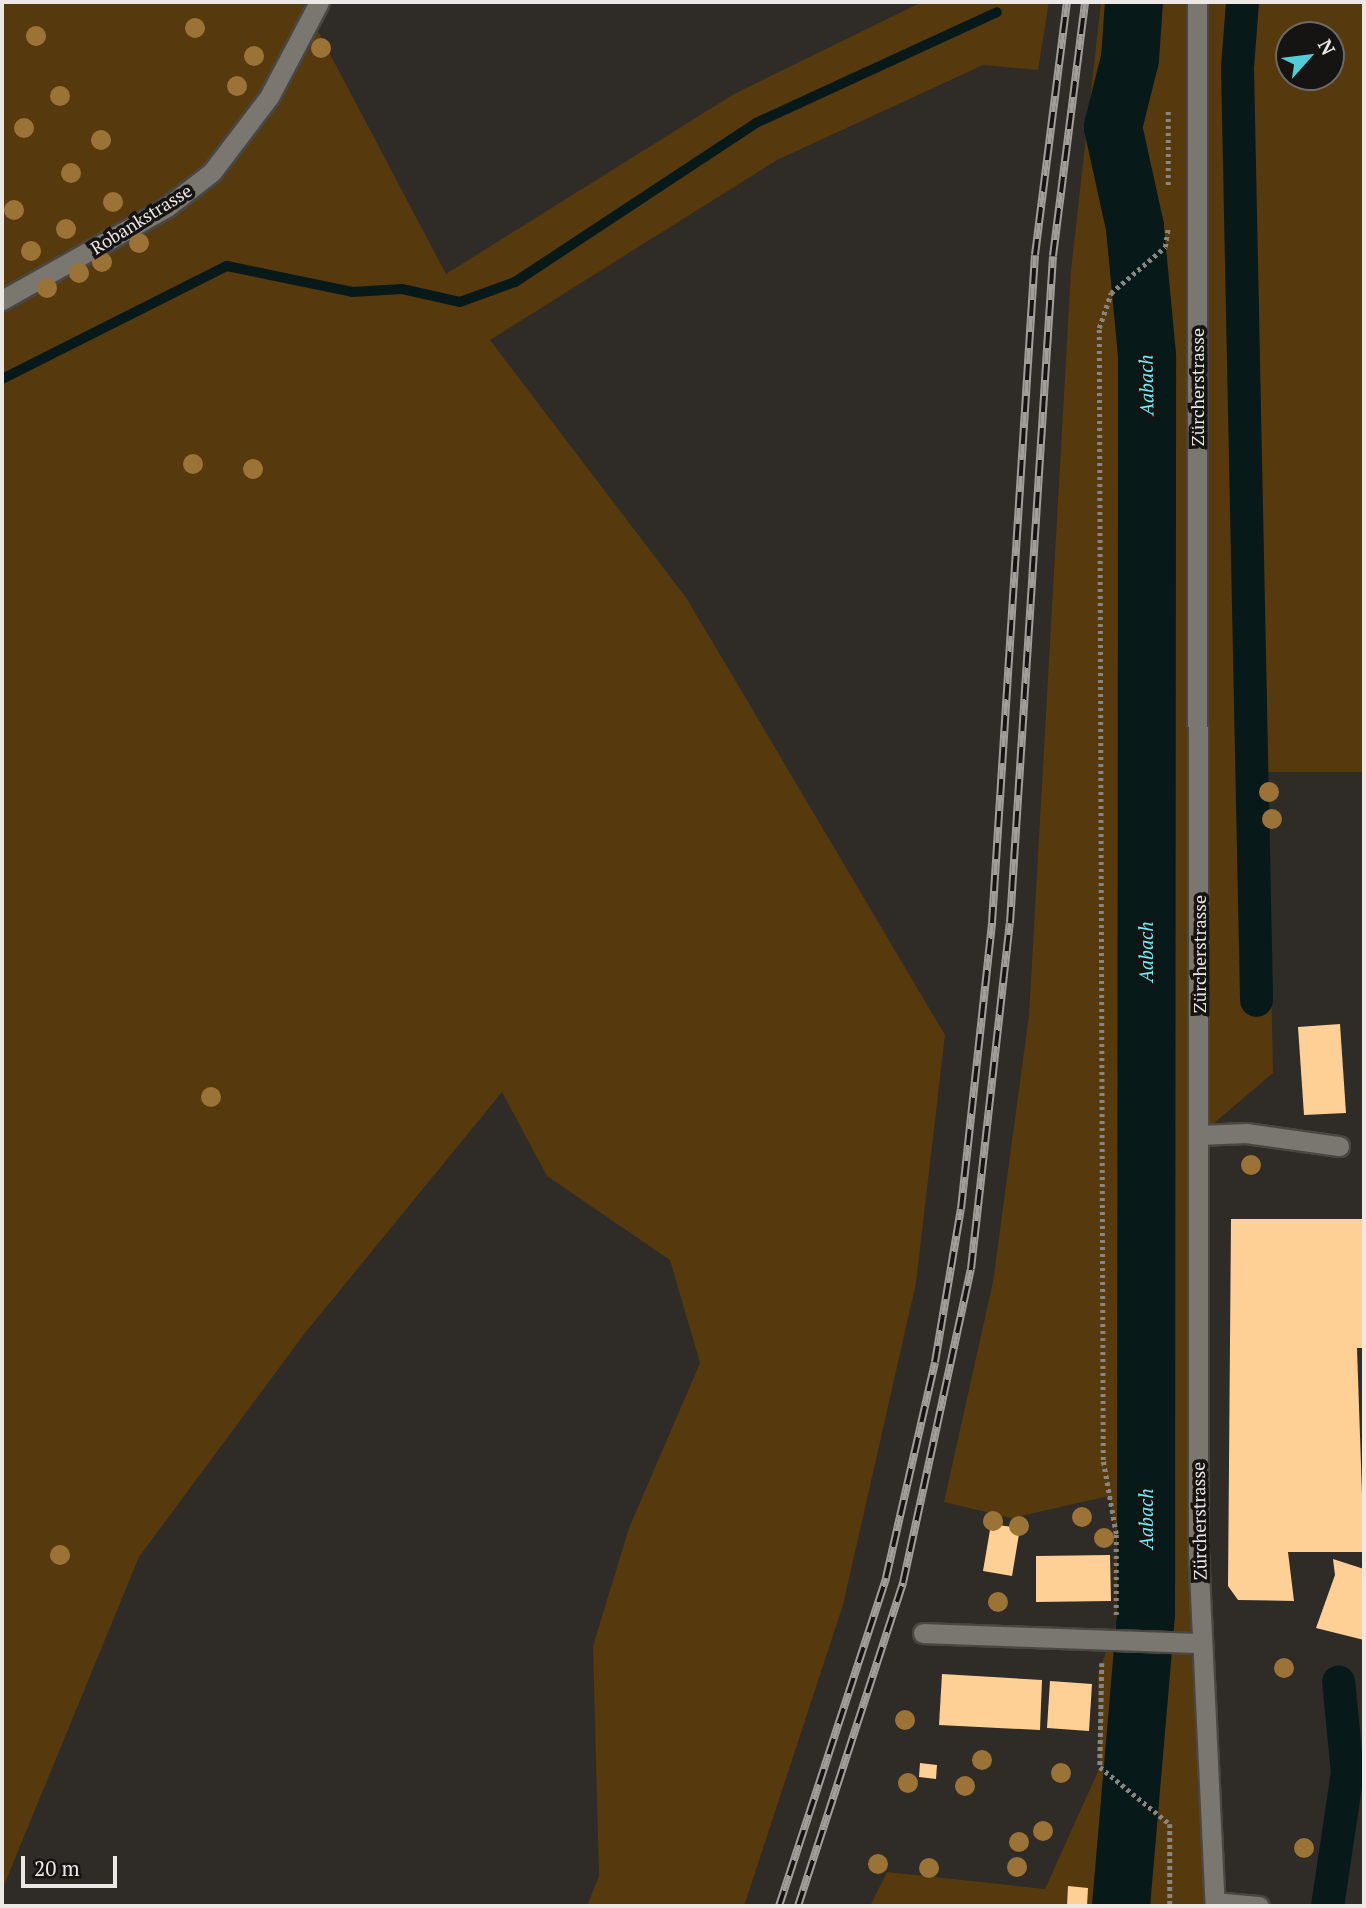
<!DOCTYPE html>
<meta charset="utf-8">
<style>
body{margin:0}
#map{position:relative;width:1366px;height:1908px;overflow:hidden;background:#2f2b26;font-family:"PT Serif",serif}
div>[style]{position:absolute}
[style*='--x']{left:calc(var(--x)*1px);top:calc(var(--y)*1px);width:calc(var(--w)*1px);rotate:calc(var(--a)*1deg)}
.green>*{inset:0;background:#56390c}
.stream>*{height:10px;margin:-5px;padding:0 5px;transform-origin:5px;border-radius:5px;background:#08191a}
.canal>*{height:33px;margin:-16.5px;padding:0 16.5px;transform-origin:16.5px;border-radius:16.5px;background:#08191a}
.river>*{height:58px;margin:-29px;padding:0 29px;transform-origin:29px;border-radius:29px;background:#08191a}
.building>*{inset:0;background:#fed095}
.path>*{height:4.5px;margin-top:-2.25px;transform-origin:0;background:repeating-linear-gradient(90deg,#898682 0 3.5px,transparent 0 7px)}
.roads{filter:drop-shadow(2px 0 #4a4642) drop-shadow(-2px 0 #4a4642) drop-shadow(0 2px #4a4642) drop-shadow(0 -2px #4a4642)}
.service>*{height:19px;margin:-9.5px;padding:0 9.5px;transform-origin:9.5px;border-radius:9.5px;background:#7a7670}
.minor>*{height:19px;margin:-9.5px;padding:0 9.5px;transform-origin:9.5px;border-radius:9.5px;background:#7a7670}
.secondary>*{height:19px;margin:-9.5px;padding:0 9.5px;transform-origin:9.5px;border-radius:9.5px;background:#7a7670}
.rail>*{height:8px;margin-top:-4px;transform-origin:0;background:repeating-linear-gradient(90deg,#151412 0 16px,#a19d99 0 32px);box-sizing:border-box;border-block:2px solid #a19d99}
.trees>*{width:20px;height:20px;margin:-10px;border-radius:50%;background:#9c7336}
span{translate:-50% -50%;white-space:nowrap;text-align:center;line-height:1.15;-webkit-text-stroke:7px #151412;paint-order:stroke}
.street-label{font-size:18px;color:#ebe8e5}
.water-label{font-size:19px;color:#6ef0fb;font-style:italic}
.frame{position:absolute;inset:0;border:4px solid #ebe8e5;pointer-events:none}
.north{position:absolute;left:1275px;top:21px;width:70px;height:70px;box-sizing:border-box;background:#151412;border:2px solid #6b6966;border-radius:50%;rotate:62deg;font-size:19px;font-weight:700;line-height:28px;text-align:center;color:#ebe8e5}
.north::after{content:'';display:block;margin:auto;width:24px;height:32px;background:#52ccd6;clip-path:polygon(50% 0,100% 100%,50% 72%,0 100%)}
.scale{position:absolute;left:21px;top:1856px;width:96px;height:32px;box-sizing:border-box;border:4px solid #ebe8e5;border-top:0;padding-left:9px;font-size:21px;line-height:24px;white-space:nowrap;color:#ebe8e5;-webkit-text-stroke:5px #151412;paint-order:stroke}
</style>
<div id="map">
<div class="green">
<div style="clip-path:polygon(2px 2px,319px 2px,311px 18px,446px 274px,734px 94px,922px 2px,1049px 2px,1038px 70px,983px 65px,777px 160px,490px 340px,687px 599px,945px 1035px,916px 1283px,843px 1605px,744px 1906px,587px 1906px,599px 1876px,593px 1646px,629px 1528px,700px 1363px,670px 1260px,547px 1176px,502px 1092px,305px 1333px,139px 1557px,2px 1890px)"></div>
<div style="clip-path:polygon(evenodd,1101px 2px,1364px 2px,1364px 772px,1267px 772px,1273px 1073px,1199px 1136px,1198px 1393px,1215px 1902px,1259px 1906px,870px 1906px,887px 1872px,1045px 1889px,1100px 1767px,1098px 1674px,1116px 1624px,1116px 1534px,1109px 1496px,1011px 1518px,944px 1502px,993px 1282px,1029px 1015px,1071px 270px,1101px 2px,1289px 35px,1331px 35px,1331px 77px,1289px 77px,1289px 35px)"></div>
</div>
<div class="stream">
<div style="--x:2;--y:379;--w:252;--a:-26.7"></div>
<div style="--x:227;--y:266;--w:128;--a:11.7"></div>
<div style="--x:352;--y:292;--w:50;--a:-3.4"></div>
<div style="--x:402;--y:289;--w:59;--a:12.6"></div>
<div style="--x:460;--y:302;--w:59;--a:-20"></div>
<div style="--x:515;--y:282;--w:289;--a:-33.4"></div>
<div style="--x:756;--y:123;--w:265;--a:-24.7"></div>
</div>
<div class="canal">
<div style="--x:1242;--y:2;--w:65;--a:94.4"></div>
<div style="--x:1237;--y:67;--w:933;--a:88.83"></div>
<div style="--x:1327;--y:1906;--w:135;--a:-81.5"></div>
<div style="--x:1347;--y:1772;--w:91;--a:-95.6"></div>
</div>
<div class="river">
<div style="--x:1121;--y:1906;--w:293;--a:-85.1"></div>
<div style="--x:1146;--y:1614;--w:1259;--a:-89.95"></div>
<div style="--x:1147;--y:355;--w:129;--a:-95.4"></div>
<div style="--x:1135;--y:227;--w:102;--a:-102.4"></div>
<div style="--x:1113;--y:127;--w:70;--a:-76"></div>
<div style="--x:1130;--y:59;--w:57;--a:-86"></div>
</div>
<div class="building">
<div style="clip-path:polygon(1340px 1024px,1346px 1113px,1304px 1115px,1298px 1027px)"></div>
<div style="clip-path:polygon(1231px 1219px,1364px 1219px,1364px 1348px,1357px 1348px,1364px 1552px,1288px 1552px,1294px 1601px,1238px 1600px,1228px 1586px)"></div>
<div style="clip-path:polygon(991px 1524px,1020px 1528px,1012px 1576px,983px 1571px)"></div>
<div style="clip-path:polygon(1110px 1555px,1111px 1601px,1036px 1602px,1036px 1556px)"></div>
<div style="clip-path:polygon(1333px 1559px,1364px 1569px,1364px 1640px,1316px 1628px,1335px 1575px)"></div>
<div style="clip-path:polygon(942px 1674px,1042px 1680px,1040px 1730px,939px 1725px)"></div>
<div style="clip-path:polygon(1050px 1681px,1092px 1684px,1089px 1731px,1047px 1728px)"></div>
<div style="clip-path:polygon(920px 1763px,937px 1765px,936px 1779px,919px 1777px)"></div>
<div style="clip-path:polygon(1068px 1886px,1088px 1888px,1087px 1906px,1067px 1906px)"></div>
</div>
<div class="path">
<div style="--x:1168;--y:185;--w:75;--a:-90"></div>
<div style="--x:1116;--y:1615;--w:81;--a:-90"></div>
<div style="--x:1116;--y:1534;--w:75;--a:-100"></div>
<div style="--x:1103;--y:1460;--w:1132;--a:-90.2"></div>
<div style="--x:1099;--y:328;--w:37;--a:-71"></div>
<div style="--x:1111;--y:293;--w:71;--a:-40.4"></div>
<div style="--x:1165;--y:247;--w:18;--a:-81"></div>
<div style="--x:1102;--y:1663;--w:104;--a:91.1"></div>
<div style="--x:1100;--y:1767;--w:90;--a:39.2"></div>
<div style="--x:1170;--y:1824;--w:82;--a:90"></div>
</div>
<div class="roads">
<div class="service">
<div style="--x:1199;--y:1135;--w:47;--a:-2.4"></div>
<div style="--x:1246;--y:1133;--w:94;--a:8"></div>
<div style="--x:923;--y:1633;--w:278;--a:2.1"></div>
</div>
<div class="minor">
<div style="--x:2;--y:300;--w:189;--a:-29.4"></div>
<div style="--x:167;--y:207;--w:57;--a:-37.9"></div>
<div style="--x:212;--y:172;--w:94;--a:-52.8"></div>
<div style="--x:269;--y:97;--w:107;--a:-62.2"></div>
</div>
<div class="secondary">
<div style="--x:1197;--y:2;--w:1549;--a:89.96"></div>
<div style="--x:1198;--y:1551;--w:355;--a:87.3"></div>
<div style="--x:1215;--y:1902;--w:44;--a:5.2"></div>
</div>
</div>
<div class="rail">
<div style="--x:779;--y:1906;--w:345;--a:-71.9"></div>
<div style="--x:886;--y:1578;--w:221;--a:-77.2"></div>
<div style="--x:935;--y:1362;--w:155;--a:-80.4"></div>
<div style="--x:961;--y:1209;--w:288;--a:-83.8"></div>
<div style="--x:992;--y:923;--w:669;--a:-86.32"></div>
<div style="--x:1035;--y:255;--w:255;--a:-82.8"></div>
<div style="--x:798;--y:1906;--w:340;--a:-72"></div>
<div style="--x:903;--y:1583;--w:321;--a:-77.8"></div>
<div style="--x:971;--y:1269;--w:348;--a:-83.6"></div>
<div style="--x:1010;--y:923;--w:668;--a:-86.31"></div>
<div style="--x:1053;--y:256;--w:256;--a:-82.8"></div>
</div>
<div class="trees">
<div style="left:195px;top:28px"></div>
<div style="left:36px;top:36px"></div>
<div style="left:321px;top:48px"></div>
<div style="left:254px;top:56px"></div>
<div style="left:237px;top:86px"></div>
<div style="left:60px;top:96px"></div>
<div style="left:24px;top:128px"></div>
<div style="left:101px;top:140px"></div>
<div style="left:71px;top:173px"></div>
<div style="left:113px;top:202px"></div>
<div style="left:14px;top:210px"></div>
<div style="left:66px;top:229px"></div>
<div style="left:139px;top:243px"></div>
<div style="left:31px;top:251px"></div>
<div style="left:102px;top:262px"></div>
<div style="left:79px;top:273px"></div>
<div style="left:47px;top:288px"></div>
<div style="left:193px;top:464px"></div>
<div style="left:253px;top:469px"></div>
<div style="left:1269px;top:792px"></div>
<div style="left:1272px;top:819px"></div>
<div style="left:211px;top:1097px"></div>
<div style="left:1251px;top:1165px"></div>
<div style="left:1082px;top:1517px"></div>
<div style="left:993px;top:1521px"></div>
<div style="left:1019px;top:1526px"></div>
<div style="left:1104px;top:1538px"></div>
<div style="left:60px;top:1555px"></div>
<div style="left:998px;top:1602px"></div>
<div style="left:1284px;top:1668px"></div>
<div style="left:905px;top:1720px"></div>
<div style="left:982px;top:1760px"></div>
<div style="left:1061px;top:1773px"></div>
<div style="left:908px;top:1783px"></div>
<div style="left:965px;top:1786px"></div>
<div style="left:1043px;top:1831px"></div>
<div style="left:1019px;top:1842px"></div>
<div style="left:1304px;top:1848px"></div>
<div style="left:878px;top:1864px"></div>
<div style="left:1017px;top:1867px"></div>
<div style="left:929px;top:1868px"></div>
</div>
<div class="street-label">
<span style="left:141px;top:219px;rotate:-32deg">Robankstrasse</span>
<span style="left:1197px;top:387px;rotate:-90deg">Zürcherstrasse</span>
<span style="left:1199px;top:954px;rotate:-90deg">Zürcherstrasse</span>
<span style="left:1199px;top:1521px;rotate:-91deg">Zürcherstrasse</span>
</div>
<div class="water-label">
<span style="left:1146px;top:385px;rotate:-91deg">Aabach</span>
<span style="left:1146px;top:952px;rotate:-90deg">Aabach</span>
<span style="left:1146px;top:1519px;rotate:-90deg">Aabach</span>
</div>
<div class="frame"></div>
<div class="north">N</div>
<div class="scale">20 m</div>
</div>
